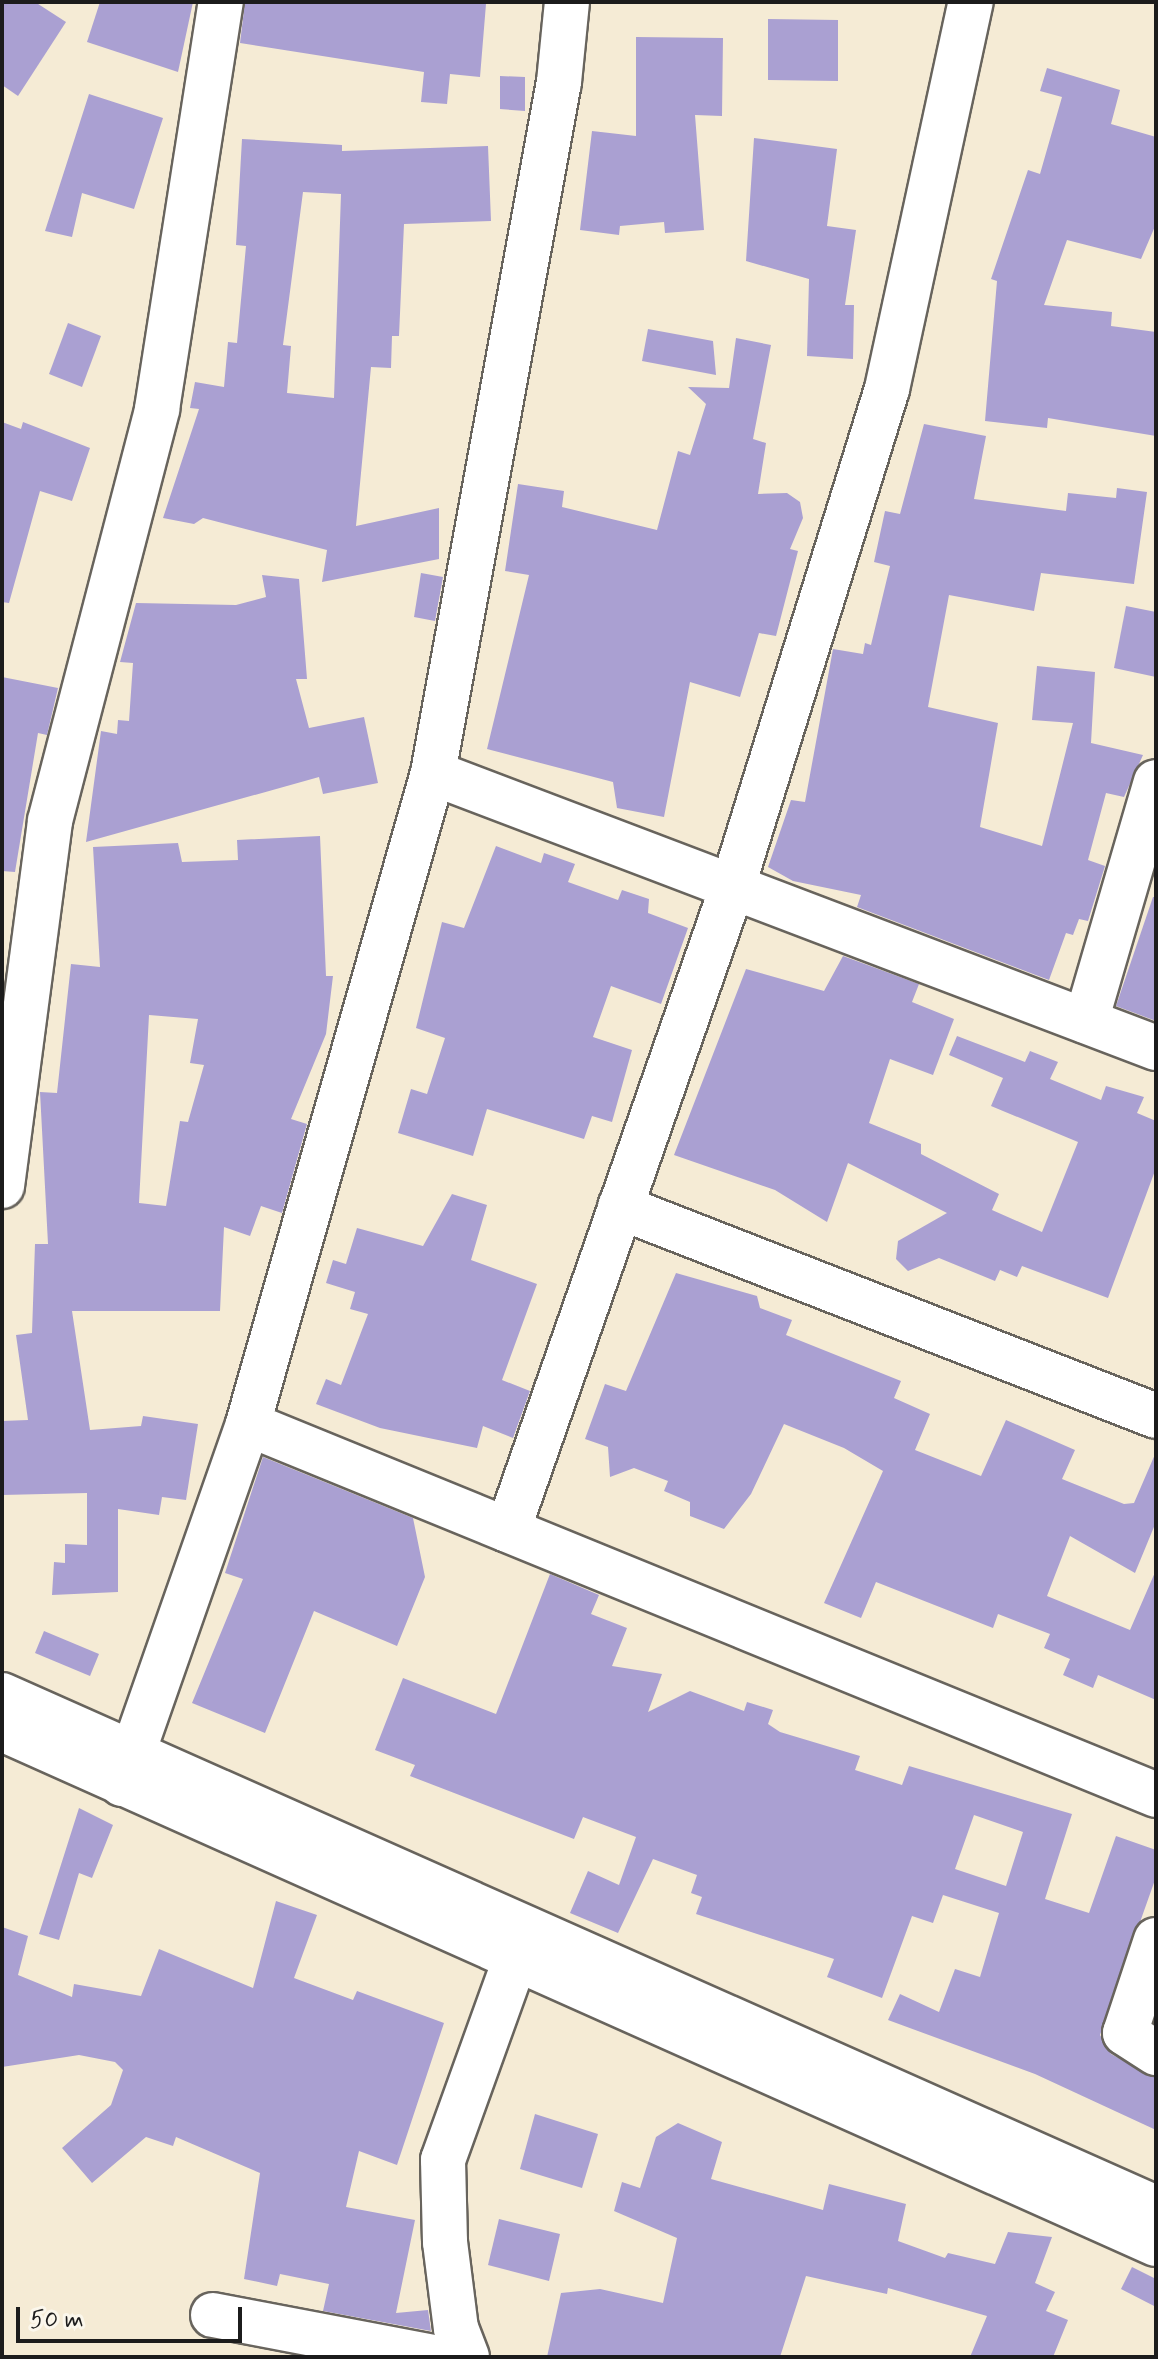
<!DOCTYPE html>
<style>
body{margin:0}
#map{position:relative;width:1158px;height:2359px;overflow:hidden;background:#f5ebd5;font-family:Mynerve,sans-serif}
div>[style]{position:absolute}
[style*='--x']{left:calc(var(--x)*1px);top:calc(var(--y)*1px);width:calc(var(--w)*1px);rotate:calc(var(--a)*1deg)}
.building>*{inset:0;background:#aaa0d2}
.roads{filter:drop-shadow(2px 0 #68645d) drop-shadow(-2px 0 #68645d) drop-shadow(0 2px #68645d) drop-shadow(0 -2px #68645d)}
.minor>*{height:44px;margin:-22px;padding:0 22px;transform-origin:22px;border-radius:22px;background:#fff}
span{translate:-50% -50%;white-space:nowrap;text-align:center;line-height:1.15;-webkit-text-stroke:6px #fbf7ec;paint-order:stroke}
.frame{position:absolute;inset:0;border:4px solid #1c1c1c;pointer-events:none}
.scale{position:absolute;left:16px;top:2307px;width:226px;height:36px;box-sizing:border-box;border:4px solid #1c1c1c;border-top:0;padding-left:10px;font-size:24px;line-height:28px;white-space:nowrap;color:#1c1c1c;-webkit-text-stroke:6px #fbf7ec;paint-order:stroke}
</style>
<div id="map">
<div class="building">
<div style="clip-path:polygon(2px 2px,35px 2px,66px 22px,18px 96px,2px 85px)"></div>
<div style="clip-path:polygon(100px 2px,193px 2px,178px 72px,87px 42px)"></div>
<div style="clip-path:polygon(245px 2px,486px 4px,480px 77px,450px 74px,447px 104px,421px 102px,424px 72px,240px 43px)"></div>
<div style="clip-path:polygon(768px 19px,838px 20px,838px 81px,768px 80px)"></div>
<div style="clip-path:polygon(636px 37px,723px 38px,722px 116px,695px 115px,704px 230px,665px 233px,664px 222px,620px 226px,619px 235px,580px 230px,592px 131px,636px 136px)"></div>
<div style="clip-path:polygon(1047px 68px,1120px 90px,1111px 124px,1156px 137px,1156px 224px,1141px 259px,1067px 240px,1044px 305px,1112px 312px,1111px 326px,1156px 332px,1156px 436px,1048px 418px,1047px 428px,985px 421px,997px 281px,991px 279px,1028px 170px,1040px 174px,1062px 97px,1040px 91px)"></div>
<div style="clip-path:polygon(500px 76px,525px 77px,525px 111px,500px 109px)"></div>
<div style="clip-path:polygon(89px 94px,163px 118px,134px 209px,82px 193px,72px 237px,45px 231px)"></div>
<div style="clip-path:polygon(754px 138px,837px 149px,827px 226px,856px 230px,845px 305px,854px 305px,853px 359px,807px 356px,809px 279px,746px 261px)"></div>
<div style="clip-path:polygon(evenodd,242px 139px,342px 145px,342px 151px,488px 146px,491px 221px,404px 224px,399px 336px,392px 336px,391px 368px,371px 367px,356px 526px,439px 508px,439px 559px,322px 582px,327px 550px,203px 518px,194px 524px,163px 518px,199px 409px,190px 408px,195px 382px,224px 387px,228px 342px,237px 343px,246px 246px,236px 245px,242px 139px,303px 192px,341px 194px,334px 398px,287px 393px,291px 346px,283px 345px,303px 192px)"></div>
<div style="clip-path:polygon(68px 323px,101px 336px,82px 387px,49px 374px)"></div>
<div style="clip-path:polygon(648px 329px,713px 341px,716px 375px,642px 361px)"></div>
<div style="clip-path:polygon(736px 338px,771px 345px,753px 439px,766px 443px,758px 494px,787px 493px,800px 502px,803px 518px,790px 549px,798px 551px,776px 636px,759px 633px,740px 697px,690px 682px,664px 817px,617px 808px,613px 782px,487px 749px,529px 575px,505px 571px,518px 484px,564px 491px,562px 507px,657px 530px,678px 451px,690px 455px,706px 404px,688px 387px,729px 388px)"></div>
<div style="clip-path:polygon(2px 422px,21px 429px,23px 422px,90px 448px,72px 501px,40px 491px,9px 603px,2px 602px)"></div>
<div style="clip-path:polygon(924px 424px,986px 436px,974px 499px,1066px 511px,1068px 493px,1116px 498px,1117px 488px,1147px 492px,1134px 584px,1041px 573px,1034px 611px,949px 595px,928px 707px,998px 723px,980px 827px,1042px 846px,1073px 723px,1032px 720px,1037px 666px,1095px 672px,1091px 743px,1143px 755px,1124px 797px,1106px 793px,1088px 860px,1105px 866px,1088px 921px,1079px 919px,1073px 935px,1066px 933px,1049px 980px,857px 907px,861px 895px,793px 881px,768px 867px,791px 800px,805px 802px,833px 649px,863px 654px,865px 643px,871px 645px,890px 566px,874px 562px,885px 511px,900px 514px)"></div>
<div style="clip-path:polygon(421px 573px,443px 577px,435px 621px,414px 617px)"></div>
<div style="clip-path:polygon(262px 575px,299px 579px,307px 679px,296px 679px,309px 728px,364px 717px,378px 783px,323px 794px,319px 777px,86px 842px,101px 731px,117px 734px,118px 720px,129px 721px,133px 663px,120px 662px,136px 603px,236px 605px,266px 597px)"></div>
<div style="clip-path:polygon(1126px 606px,1156px 612px,1156px 677px,1114px 668px)"></div>
<div style="clip-path:polygon(2px 677px,58px 688px,47px 735px,38px 733px,15px 872px,2px 871px)"></div>
<div style="clip-path:polygon(evenodd,320px 836px,326px 976px,333px 976px,326px 1034px,291px 1119px,307px 1124px,282px 1213px,261px 1206px,250px 1236px,224px 1227px,220px 1311px,72px 1311px,90px 1430px,141px 1426px,143px 1416px,198px 1424px,186px 1500px,162px 1497px,159px 1515px,118px 1509px,118px 1592px,52px 1595px,54px 1562px,65px 1563px,65px 1544px,87px 1545px,87px 1493px,2px 1495px,2px 1421px,28px 1420px,16px 1335px,32px 1333px,35px 1244px,48px 1244px,40px 1092px,57px 1093px,71px 964px,100px 967px,93px 847px,178px 843px,182px 862px,238px 860px,237px 840px,320px 836px,149px 1015px,198px 1019px,190px 1063px,204px 1065px,188px 1122px,180px 1121px,166px 1206px,139px 1203px,149px 1015px)"></div>
<div style="clip-path:polygon(496px 846px,541px 863px,544px 853px,575px 864px,568px 882px,618px 900px,622px 890px,649px 899px,648px 913px,688px 928px,661px 1004px,611px 986px,593px 1037px,632px 1050px,612px 1122px,592px 1116px,584px 1139px,487px 1109px,473px 1156px,398px 1133px,411px 1089px,427px 1094px,445px 1038px,416px 1028px,442px 922px,464px 928px)"></div>
<div style="clip-path:polygon(1153px 897px,1156px 897px,1156px 1021px,1116px 1006px)"></div>
<div style="clip-path:polygon(843px 956px,919px 984px,912px 1002px,954px 1019px,933px 1075px,890px 1059px,869px 1123px,921px 1144px,921px 1154px,999px 1194px,992px 1210px,1042px 1232px,1078px 1142px,991px 1106px,1003px 1078px,949px 1055px,957px 1036px,1025px 1062px,1030px 1051px,1058px 1062px,1050px 1079px,1101px 1100px,1106px 1086px,1144px 1097px,1137px 1113px,1156px 1121px,1156px 1168px,1108px 1298px,1022px 1266px,1017px 1277px,1000px 1270px,995px 1281px,939px 1258px,908px 1271px,896px 1259px,898px 1241px,947px 1213px,848px 1163px,827px 1222px,775px 1190px,674px 1155px,746px 969px,824px 991px)"></div>
<div style="clip-path:polygon(452px 1194px,487px 1205px,471px 1260px,537px 1284px,502px 1380px,530px 1391px,513px 1438px,483px 1426px,477px 1448px,380px 1428px,316px 1404px,326px 1379px,341px 1385px,368px 1314px,350px 1309px,355px 1292px,326px 1283px,333px 1260px,346px 1264px,357px 1228px,423px 1246px)"></div>
<div style="clip-path:polygon(676px 1273px,757px 1296px,760px 1308px,792px 1320px,786px 1335px,901px 1381px,894px 1398px,930px 1414px,915px 1450px,981px 1476px,1006px 1420px,1075px 1450px,1062px 1479px,1124px 1504px,1134px 1503px,1156px 1452px,1156px 1522px,1135px 1573px,1070px 1536px,1047px 1596px,1130px 1630px,1156px 1570px,1156px 1700px,1098px 1675px,1093px 1688px,1063px 1675px,1070px 1659px,1044px 1648px,1050px 1634px,998px 1614px,993px 1628px,876px 1582px,861px 1618px,824px 1603px,883px 1471px,844px 1448px,784px 1424px,751px 1494px,724px 1529px,690px 1516px,690px 1502px,664px 1491px,668px 1481px,634px 1468px,610px 1477px,608px 1447px,585px 1439px,605px 1384px,626px 1391px)"></div>
<div style="clip-path:polygon(263px 1457px,413px 1518px,425px 1577px,397px 1646px,314px 1611px,265px 1733px,192px 1703px,243px 1579px,225px 1573px)"></div>
<div style="clip-path:polygon(evenodd,550px 1574px,599px 1595px,591px 1614px,627px 1628px,612px 1666px,662px 1674px,648px 1712px,690px 1691px,744px 1711px,747px 1702px,773px 1710px,768px 1724px,780px 1732px,860px 1756px,855px 1770px,902px 1785px,909px 1766px,1072px 1814px,1045px 1899px,1089px 1913px,1116px 1836px,1156px 1850px,1156px 1877px,1100px 2035px,1111px 2054px,1156px 2078px,1156px 2130px,1035px 2074px,888px 2020px,900px 1994px,939px 2012px,955px 1969px,980px 1977px,999px 1913px,943px 1895px,933px 1923px,912px 1916px,882px 1998px,827px 1977px,834px 1959px,696px 1914px,702px 1897px,691px 1893px,697px 1875px,653px 1859px,618px 1933px,570px 1913px,588px 1871px,619px 1885px,636px 1837px,583px 1817px,574px 1839px,410px 1776px,415px 1765px,375px 1750px,403px 1678px,496px 1714px,550px 1574px,974px 1815px,1023px 1832px,1006px 1886px,955px 1869px,974px 1815px)"></div>
<div style="clip-path:polygon(44px 1631px,99px 1654px,90px 1676px,35px 1653px)"></div>
<div style="clip-path:polygon(79px 1808px,113px 1825px,92px 1878px,79px 1873px,59px 1940px,39px 1934px)"></div>
<div style="clip-path:polygon(276px 1901px,317px 1915px,294px 1978px,353px 2000px,357px 1991px,444px 2023px,397px 2165px,359px 2151px,346px 2207px,415px 2220px,396px 2313px,428px 2310px,431px 2331px,323px 2311px,329px 2284px,280px 2274px,277px 2286px,244px 2279px,260px 2173px,176px 2137px,173px 2146px,146px 2137px,92px 2183px,62px 2148px,111px 2105px,123px 2070px,115px 2062px,79px 2055px,2px 2067px,2px 1927px,28px 1936px,18px 1975px,72px 1997px,74px 1984px,141px 1996px,159px 1949px,253px 1988px)"></div>
<div style="clip-path:polygon(535px 2114px,598px 2134px,582px 2188px,520px 2169px)"></div>
<div style="clip-path:polygon(678px 2123px,722px 2142px,711px 2179px,823px 2210px,829px 2184px,906px 2204px,898px 2241px,945px 2258px,948px 2253px,995px 2264px,1008px 2232px,1052px 2237px,1035px 2283px,1055px 2292px,1046px 2311px,1068px 2320px,1053px 2357px,970px 2357px,987px 2316px,888px 2288px,887px 2294px,806px 2276px,780px 2357px,547px 2357px,561px 2293px,600px 2289px,663px 2303px,677px 2238px,614px 2211px,622px 2182px,640px 2188px,656px 2137px)"></div>
<div style="clip-path:polygon(499px 2219px,560px 2234px,549px 2281px,488px 2265px)"></div>
<div style="clip-path:polygon(1132px 2267px,1156px 2279px,1156px 2307px,1121px 2289px)"></div>
</div>
<div class="roads">
<div class="minor">
<div style="--x:433;--y:773;--w:774;--a:20.82"></div>
<div style="--x:1086;--y:1021;--w:249;--a:-73.7"></div>
<div style="--x:2;--y:1186;--w:368;--a:-82.5"></div>
<div style="--x:50;--y:821;--w:426;--a:-75.4"></div>
<div style="--x:157;--y:409;--w:412;--a:-81.1"></div>
<div style="--x:620;--y:1207;--w:575;--a:21.3"></div>
<div style="--x:248;--y:1424;--w:981;--a:22.22"></div>
<div style="--x:508;--y:1530;--w:686;--a:-70.77"></div>
<div style="--x:734;--y:882;--w:516;--a:-72.76"></div>
<div style="--x:887;--y:389;--w:396;--a:-77.8"></div>
<div style="--x:2;--y:1695;--w:1263;--a:23.97"></div>
<div style="--x:2;--y:1729;--w:1264;--a:24.05"></div>
<div style="--x:122;--y:1784;--w:381;--a:-70.7"></div>
<div style="--x:248;--y:1424;--w:677;--a:-74.14"></div>
<div style="--x:433;--y:773;--w:702;--a:-79.67"></div>
<div style="--x:559;--y:82;--w:80;--a:-84.3"></div>
<div style="--x:1156;--y:1940;--w:98;--a:108.4"></div>
<div style="--x:1125;--y:2033;--w:37;--a:33"></div>
<div style="--x:213;--y:2315;--w:225;--a:10.8"></div>
<div style="--x:467;--y:2357;--w:30;--a:-111"></div>
<div style="--x:456;--y:2329;--w:88;--a:-97.2"></div>
<div style="--x:445;--y:2242;--w:82;--a:-91.4"></div>
<div style="--x:443;--y:2160;--w:213;--a:-70.2"></div>
</div>
</div>
<div class="frame"></div>
<div class="scale">50 m</div>
</div>
